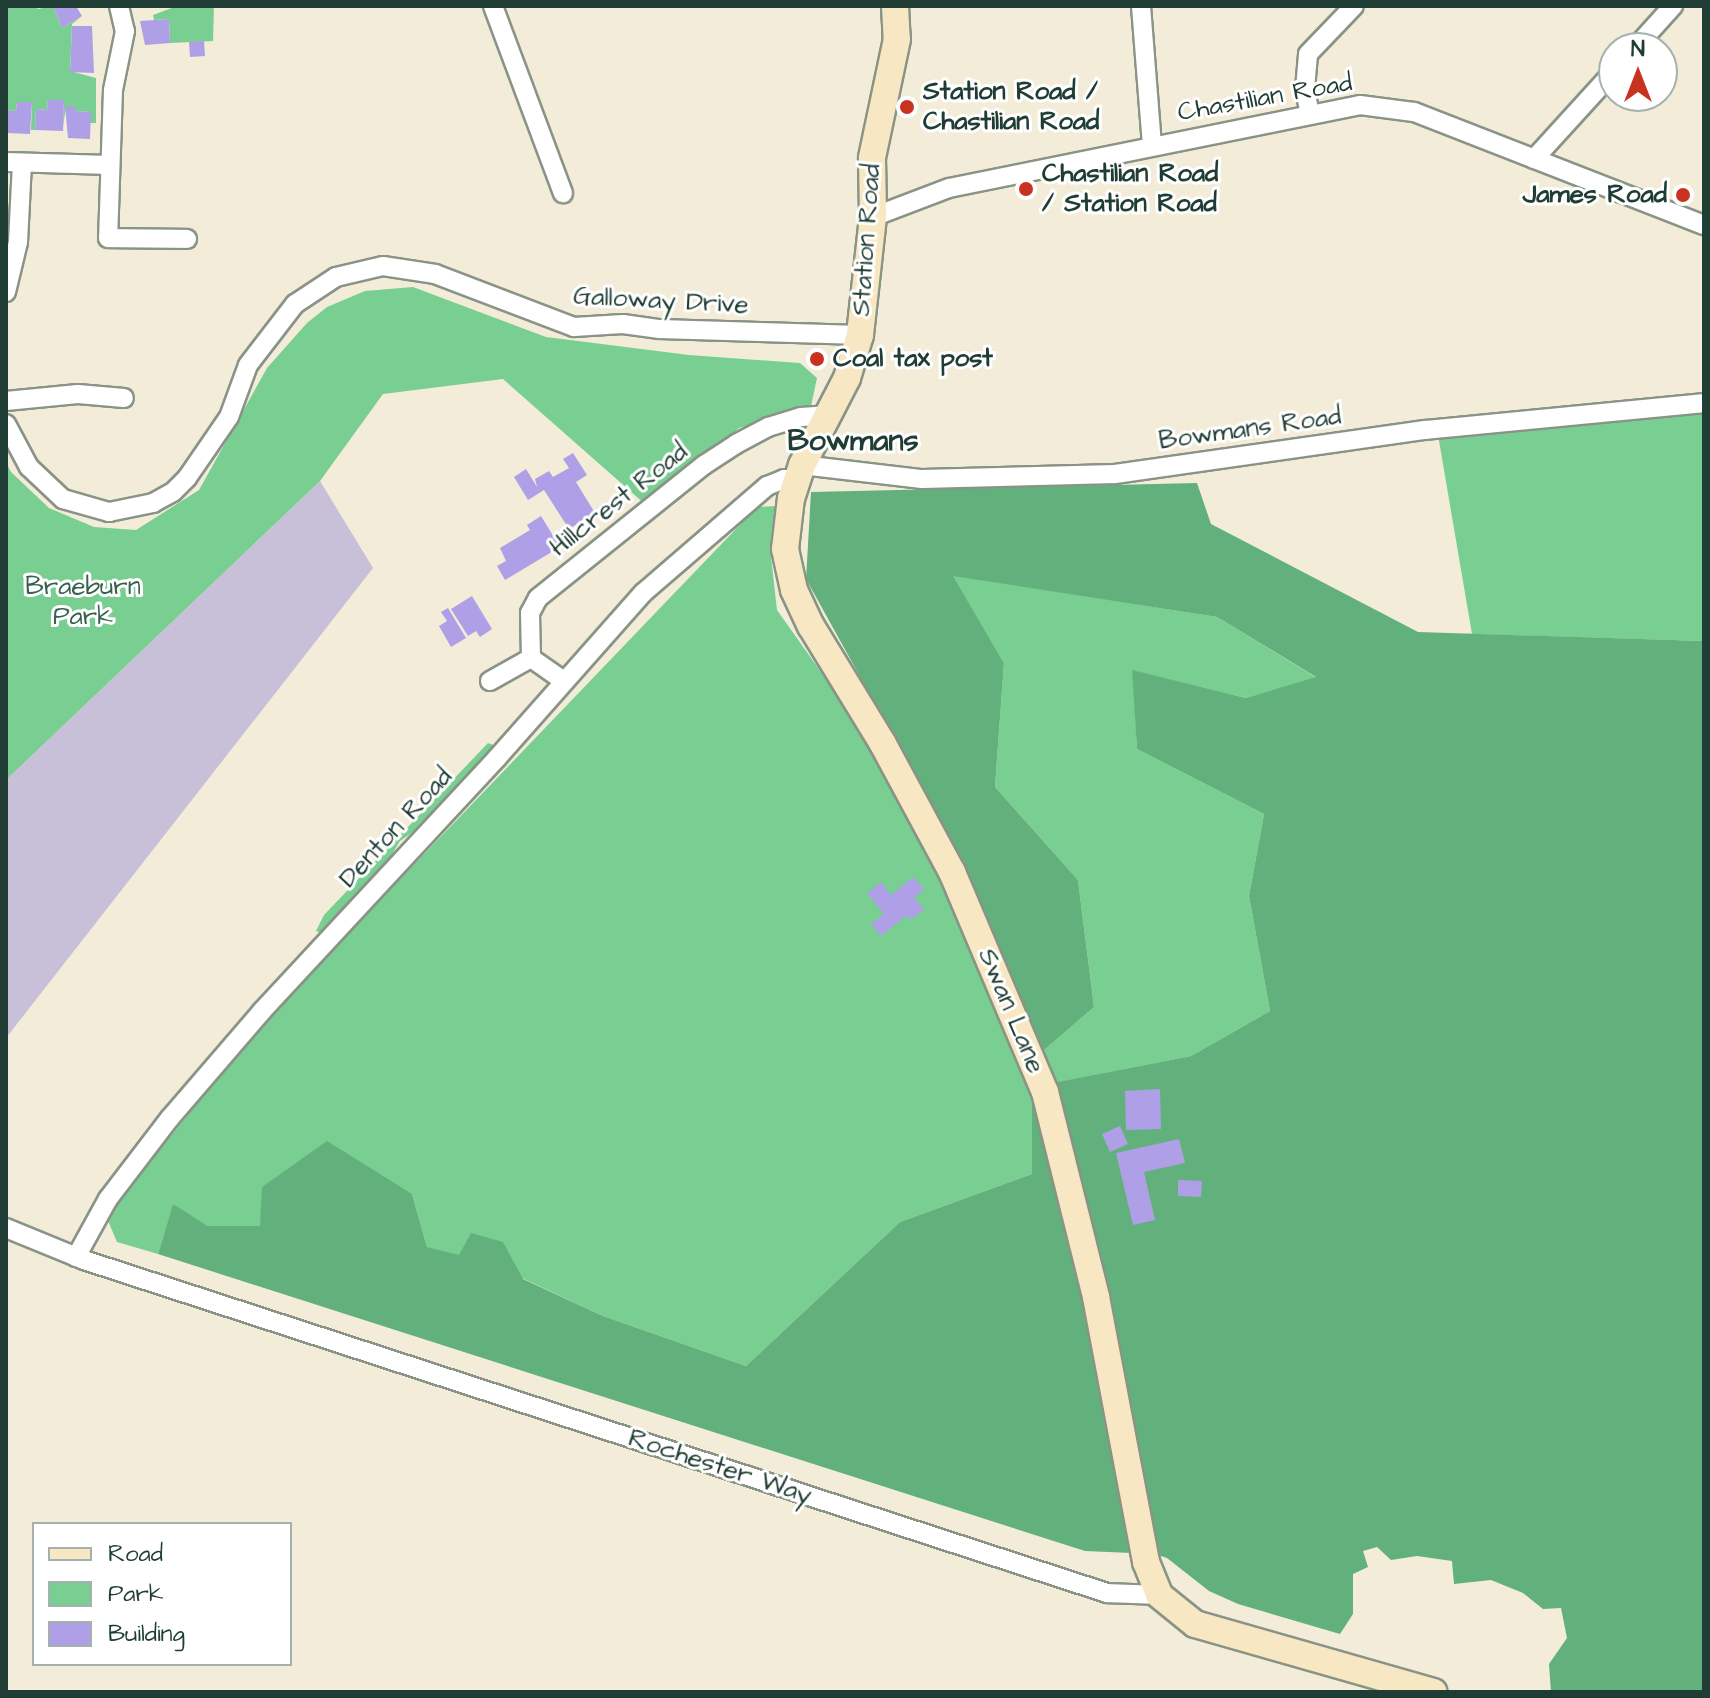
<!DOCTYPE html>
<style>
body{margin:0}
#map{position:relative;width:1710px;height:1698px;overflow:hidden;background:#f3ecd8;font-family:"Architects Daughter",sans-serif}
div>[style]{position:absolute}
[style*='--x']{left:calc(var(--x)*1px);top:calc(var(--y)*1px);width:calc(var(--w)*1px);rotate:calc(var(--a)*1deg)}
.industrial>*{inset:0;background:#c8c0d8}
.green>*{inset:0;background:#79ce92}
.forest>*{inset:0;background:#62b17c}
.building>*{inset:0;background:#af9fe7}
.roads{filter:drop-shadow(2px 0 #899486) drop-shadow(-2px 0 #899486) drop-shadow(0 2px #899486) drop-shadow(0 -2px #899486)}
.street>*{height:18px;margin:-9px;padding:0 9px;transform-origin:9px;border-radius:9px;background:#fff}
.secondary>*{height:26px;margin:-13px;padding:0 13px;transform-origin:13px;border-radius:13px;background:#f7e8c3}
.dots>*{width:22px;height:22px;translate:-50% -50%;box-sizing:border-box;border:4px solid #fff;border-radius:50%}
span{translate:-50% -50%;white-space:nowrap;text-align:center;line-height:1.15;-webkit-text-stroke:6px #fff;paint-order:stroke}
.poi-label{font-size:26px;color:#1f3d34;font-weight:700}
.left{translate:0 -50%;text-align:left}
.right{translate:-100% -50%;text-align:right}
.street-label{font-size:26px;color:#1f3d34}
.park-label{font-size:26px;color:#36614c}
.quarter-label{font-size:30px;color:#1f3d34;font-weight:700}
.frame{position:absolute;inset:0;border:8px solid #1f3d34;pointer-events:none}
.legend{position:absolute;left:32px;top:1522px;width:260px;height:144px;box-sizing:border-box;background:#fff;border:2px solid #a5b1ae;margin:0;padding:10px 14px;list-style:none;font-size:24px;color:#1f3d34}
.legend li{display:flex;align-items:center;gap:16px;height:40px}
.legend b{width:40px;border:2px solid #a5b1ae}
.north{position:absolute;left:1598px;top:32px;width:80px;height:80px;box-sizing:border-box;background:#fff;border:2px solid #a5b1ae;border-radius:50%;rotate:0deg;font-size:22px;font-weight:700;line-height:32px;text-align:center;color:#1f3d34}
.north::after{content:'';display:block;margin:auto;width:28px;height:36px;background:#c8321e;clip-path:polygon(50% 0,100% 100%,50% 72%,0 100%)}
</style>
<div id="map">
<div class="industrial">
<div style="clip-path:polygon(320px 481px,373px 568px,6px 1038px,6px 780px)"></div>
</div>
<div class="green">
<div style="clip-path:polygon(6px 6px,35px 6px,38px 9px,53px 6px,62px 28px,82px 16px,72px 24px,70px 71px,96px 78px,96px 123px,90px 123px,90px 112px,75px 111px,75px 106px,66px 106px,63px 127px,64px 100px,48px 100px,47px 110px,36px 109px,35px 130px,31px 130px,32px 102px,17px 102px,16px 111px,6px 110px)"></div>
<div style="clip-path:polygon(177px 6px,214px 6px,213px 41px,170px 43px,169px 19px,154px 20px,153px 15px)"></div>
<div style="clip-path:polygon(413px 287px,546px 337px,689px 355px,800px 363px,817px 378px,811px 406px,739px 428px,646px 505px,503px 379px,383px 394px,320px 481px,6px 780px,6px 462px,11px 472px,49px 508px,94px 527px,136px 530px,199px 490px,267px 368px,307px 323px,327px 307px,365px 291px)"></div>
<div style="clip-path:polygon(1704px 407px,1704px 641px,1472px 634px,1437px 429px)"></div>
<div style="clip-path:polygon(777px 506px,770px 548px,777px 610px,838px 696px,937px 868px,1032px 1087px,1032px 1174px,900px 1222px,746px 1366px,603px 1316px,522px 1278px,427px 1247px,412px 1194px,260px 1226px,208px 1226px,173px 1205px,158px 1254px,117px 1242px,106px 1216px,262px 1023px,757px 507px)"></div>
<div style="clip-path:polygon(952px 575px,1217px 617px,1317px 678px,1246px 698px,1133px 671px,1137px 749px,1264px 814px,1249px 896px,1270px 1011px,1191px 1056px,1054px 1083px,1043px 1051px,1094px 1007px,1078px 880px,995px 787px,1004px 663px)"></div>
<div style="clip-path:polygon(488px 743px,496px 746px,426px 823px,400px 841px,382px 871px,324px 934px,316px 931px,324px 915px)"></div>
</div>
<div class="forest">
<div style="clip-path:polygon(1197px 483px,1211px 524px,1418px 632px,1704px 641px,1704px 1692px,1551px 1692px,1549px 1664px,1567px 1638px,1561px 1608px,1543px 1609px,1523px 1593px,1491px 1580px,1454px 1584px,1452px 1561px,1417px 1556px,1391px 1560px,1377px 1547px,1363px 1551px,1368px 1567px,1353px 1574px,1353px 1614px,1340px 1634px,1238px 1604px,1209px 1591px,1167px 1558px,1155px 1554px,1085px 1551px,158px 1254px,173px 1204px,208px 1226px,260px 1226px,262px 1187px,327px 1141px,412px 1194px,427px 1247px,459px 1255px,471px 1233px,503px 1242px,523px 1279px,603px 1316px,746px 1366px,900px 1222px,1032px 1174px,1032px 1087px,1191px 1056px,1270px 1011px,1249px 896px,1264px 814px,1137px 749px,1132px 670px,1246px 698px,1316px 677px,1217px 617px,953px 576px,1004px 663px,995px 787px,1078px 880px,1094px 1007px,1043px 1051px,921px 787px,806px 579px,811px 492px)"></div>
</div>
<div class="building">
<div style="clip-path:polygon(53px 6px,76px 6px,82px 16px,62px 28px)"></div>
<div style="clip-path:polygon(169px 19px,170px 43px,145px 45px,140px 21px)"></div>
<div style="clip-path:polygon(72px 26px,92px 26px,94px 73px,70px 72px)"></div>
<div style="clip-path:polygon(204px 41px,205px 56px,190px 57px,189px 42px)"></div>
<div style="clip-path:polygon(48px 100px,64px 100px,63px 131px,35px 130px,36px 109px,47px 110px)"></div>
<div style="clip-path:polygon(17px 102px,32px 102px,30px 134px,6px 133px,6px 110px,16px 111px)"></div>
<div style="clip-path:polygon(65px 106px,75px 106px,75px 111px,91px 112px,90px 139px,68px 138px)"></div>
<div style="clip-path:polygon(573px 453px,587px 475px,576px 482px,595px 513px,569px 529px,544px 490px,528px 500px,514px 477px,526px 469px,537px 487px,535px 479px,549px 471px,553px 477px,569px 468px,563px 459px)"></div>
<div style="clip-path:polygon(541px 516px,560px 547px,505px 580px,497px 566px,506px 561px,500px 548px,530px 530px,527px 525px)"></div>
<div style="clip-path:polygon(472px 596px,492px 629px,480px 637px,476px 631px,468px 636px,451px 609px)"></div>
<div style="clip-path:polygon(448px 608px,466px 638px,451px 647px,439px 626px,447px 621px,441px 612px)"></div>
<div style="clip-path:polygon(913px 877px,924px 889px,914px 898px,924px 909px,911px 920px,907px 915px,881px 936px,871px 924px,884px 914px,867px 893px,881px 882px,891px 895px)"></div>
<div style="clip-path:polygon(1160px 1089px,1161px 1129px,1126px 1130px,1125px 1091px)"></div>
<div style="clip-path:polygon(1120px 1126px,1128px 1144px,1110px 1152px,1102px 1134px)"></div>
<div style="clip-path:polygon(1179px 1139px,1185px 1163px,1144px 1172px,1155px 1220px,1133px 1225px,1116px 1153px)"></div>
<div style="clip-path:polygon(1178px 1180px,1202px 1181px,1201px 1197px,1178px 1196px)"></div>
</div>
<div class="roads">
<div class="street">
<div style="--x:119;--y:6;--w:26;--a:77"></div>
<div style="--x:125;--y:31;--w:60;--a:101.5"></div>
<div style="--x:113;--y:90;--w:148;--a:91.9"></div>
<div style="--x:108;--y:238;--w:79;--a:0.7"></div>
<div style="--x:493;--y:6;--w:200;--a:69.5"></div>
<div style="--x:1141;--y:6;--w:139;--a:85.5"></div>
<div style="--x:1635;--y:48;--w:57;--a:-47.9"></div>
<div style="--x:1310;--y:115;--w:26;--a:-101"></div>
<div style="--x:1305;--y:89;--w:35;--a:-85"></div>
<div style="--x:1308;--y:54;--w:66;--a:-46.2"></div>
<div style="--x:1534;--y:159;--w:119;--a:-47.7"></div>
<div style="--x:6;--y:162;--w:104;--a:1.7"></div>
<div style="--x:873;--y:217;--w:81;--a:-20.9"></div>
<div style="--x:949;--y:188;--w:419;--a:-11.4"></div>
<div style="--x:1360;--y:105;--w:54;--a:7.4"></div>
<div style="--x:1414;--y:112;--w:311;--a:21.3"></div>
<div style="--x:6;--y:292;--w:51;--a:-76.5"></div>
<div style="--x:18;--y:242;--w:79;--a:-87.1"></div>
<div style="--x:6;--y:401;--w:72;--a:-5.6"></div>
<div style="--x:78;--y:394;--w:46;--a:5"></div>
<div style="--x:6;--y:424;--w:49;--a:61.9"></div>
<div style="--x:29;--y:467;--w:47;--a:43.3"></div>
<div style="--x:63;--y:499;--w:48;--a:15.8"></div>
<div style="--x:109;--y:512;--w:45;--a:-11.6"></div>
<div style="--x:153;--y:503;--w:23;--a:-29"></div>
<div style="--x:173;--y:492;--w:20;--a:-45"></div>
<div style="--x:187;--y:478;--w:74;--a:-55.5"></div>
<div style="--x:229;--y:417;--w:55;--a:-69.9"></div>
<div style="--x:248;--y:365;--w:77;--a:-52.4"></div>
<div style="--x:295;--y:304;--w:49;--a:-33.4"></div>
<div style="--x:336;--y:277;--w:48;--a:-13.2"></div>
<div style="--x:383;--y:266;--w:53;--a:8.7"></div>
<div style="--x:435;--y:274;--w:149;--a:20.9"></div>
<div style="--x:574;--y:327;--w:49;--a:-3.5"></div>
<div style="--x:623;--y:324;--w:37;--a:8"></div>
<div style="--x:660;--y:329;--w:200;--a:1.7"></div>
<div style="--x:802;--y:465;--w:121;--a:6.7"></div>
<div style="--x:922;--y:479;--w:193;--a:-1.5"></div>
<div style="--x:1115;--y:474;--w:313;--a:-8.1"></div>
<div style="--x:1425;--y:430;--w:280;--a:-5.5"></div>
<div style="--x:531;--y:658;--w:45;--a:-91.3"></div>
<div style="--x:530;--y:613;--w:17;--a:-62"></div>
<div style="--x:538;--y:598;--w:213;--a:-38.7"></div>
<div style="--x:704;--y:465;--w:38;--a:-33"></div>
<div style="--x:736;--y:444;--w:36;--a:-28"></div>
<div style="--x:768;--y:427;--w:34;--a:-17"></div>
<div style="--x:801;--y:417;--w:29;--a:-4"></div>
<div style="--x:531;--y:658;--w:39;--a:35"></div>
<div style="--x:490;--y:681;--w:47;--a:-29.3"></div>
<div style="--x:6;--y:1228;--w:84;--a:22.3"></div>
<div style="--x:84;--y:1260;--w:1076;--a:18.03"></div>
<div style="--x:1107;--y:1593;--w:52;--a:2.2"></div>
<div style="--x:76;--y:1257;--w:66;--a:-61.1"></div>
<div style="--x:108;--y:1199;--w:102;--a:-52.6"></div>
<div style="--x:170;--y:1118;--w:141;--a:-49.3"></div>
<div style="--x:262;--y:1011;--w:345;--a:-47.1"></div>
<div style="--x:497;--y:758;--w:220;--a:-48.5"></div>
<div style="--x:643;--y:593;--w:164;--a:-40.8"></div>
<div style="--x:767;--y:486;--w:18;--a:-22"></div>
<div style="--x:784;--y:479;--w:12;--a:9"></div>
</div>
<div class="secondary">
<div style="--x:895;--y:6;--w:33;--a:87"></div>
<div style="--x:897;--y:39;--w:122;--a:101.9"></div>
<div style="--x:872;--y:158;--w:59;--a:89"></div>
<div style="--x:873;--y:217;--w:119;--a:96.3"></div>
<div style="--x:860;--y:335;--w:45;--a:106.8"></div>
<div style="--x:847;--y:378;--w:98;--a:117.3"></div>
<div style="--x:802;--y:465;--w:35;--a:108"></div>
<div style="--x:791;--y:498;--w:51;--a:96.7"></div>
<div style="--x:785;--y:549;--w:42;--a:77.6"></div>
<div style="--x:794;--y:590;--w:40;--a:65"></div>
<div style="--x:811;--y:626;--w:138;--a:58.6"></div>
<div style="--x:883;--y:744;--w:145;--a:61.7"></div>
<div style="--x:952;--y:872;--w:239;--a:67.1"></div>
<div style="--x:1045;--y:1092;--w:211;--a:76"></div>
<div style="--x:1096;--y:1297;--w:270;--a:79.3"></div>
<div style="--x:1146;--y:1562;--w:35;--a:68"></div>
<div style="--x:1159;--y:1595;--w:46;--a:38.9"></div>
<div style="--x:1195;--y:1624;--w:248;--a:15.9"></div>
</div>
</div>
<div class="dots">
<div style="left:907px;top:107px;background:#c8321e"></div>
<div style="left:1026px;top:189px;background:#c8321e"></div>
<div style="left:1683px;top:195px;background:#c8321e"></div>
<div style="left:817px;top:359px;background:#c8321e"></div>
</div>
<div class="poi-label">
<span class="left" style="left:923px;top:107px">Station Road /<br>Chastilian Road</span>
<span class="left" style="left:1042px;top:189px">Chastilian Road<br>/ Station Road</span>
<span class="right" style="left:1667px;top:195px">James Road</span>
<span class="left" style="left:833px;top:359px">Coal tax post</span>
</div>
<div class="street-label">
<span style="left:1265px;top:98px;rotate:-10deg">Chastilian Road</span>
<span style="left:867px;top:240px;rotate:-86deg">Station Road</span>
<span style="left:661px;top:301px;rotate:3deg">Galloway Drive</span>
<span style="left:1250px;top:429px;rotate:-8deg">Bowmans Road</span>
<span style="left:619px;top:500px;rotate:-38deg">Hillcrest Road</span>
<span style="left:396px;top:828px;rotate:-47deg">Denton Road</span>
<span style="left:1011px;top:1011px;rotate:67deg">Swan Lane</span>
<span style="left:720px;top:1467px;rotate:18deg">Rochester Way</span>
</div>
<div class="park-label">
<span style="left:83px;top:602px">Braeburn<br>Park</span>
</div>
<div class="quarter-label">
<span style="left:853px;top:441px">Bowmans</span>
</div>
<div class="frame"></div>
<ul class="legend">
<li><b style="height:10px;background:#f7e8c3"></b>Road</li>
<li><b style="height:22px;background:#79ce92"></b>Park</li>
<li><b style="height:22px;background:#af9fe7"></b>Building</li>
</ul>
<div class="north">N</div>
</div>
